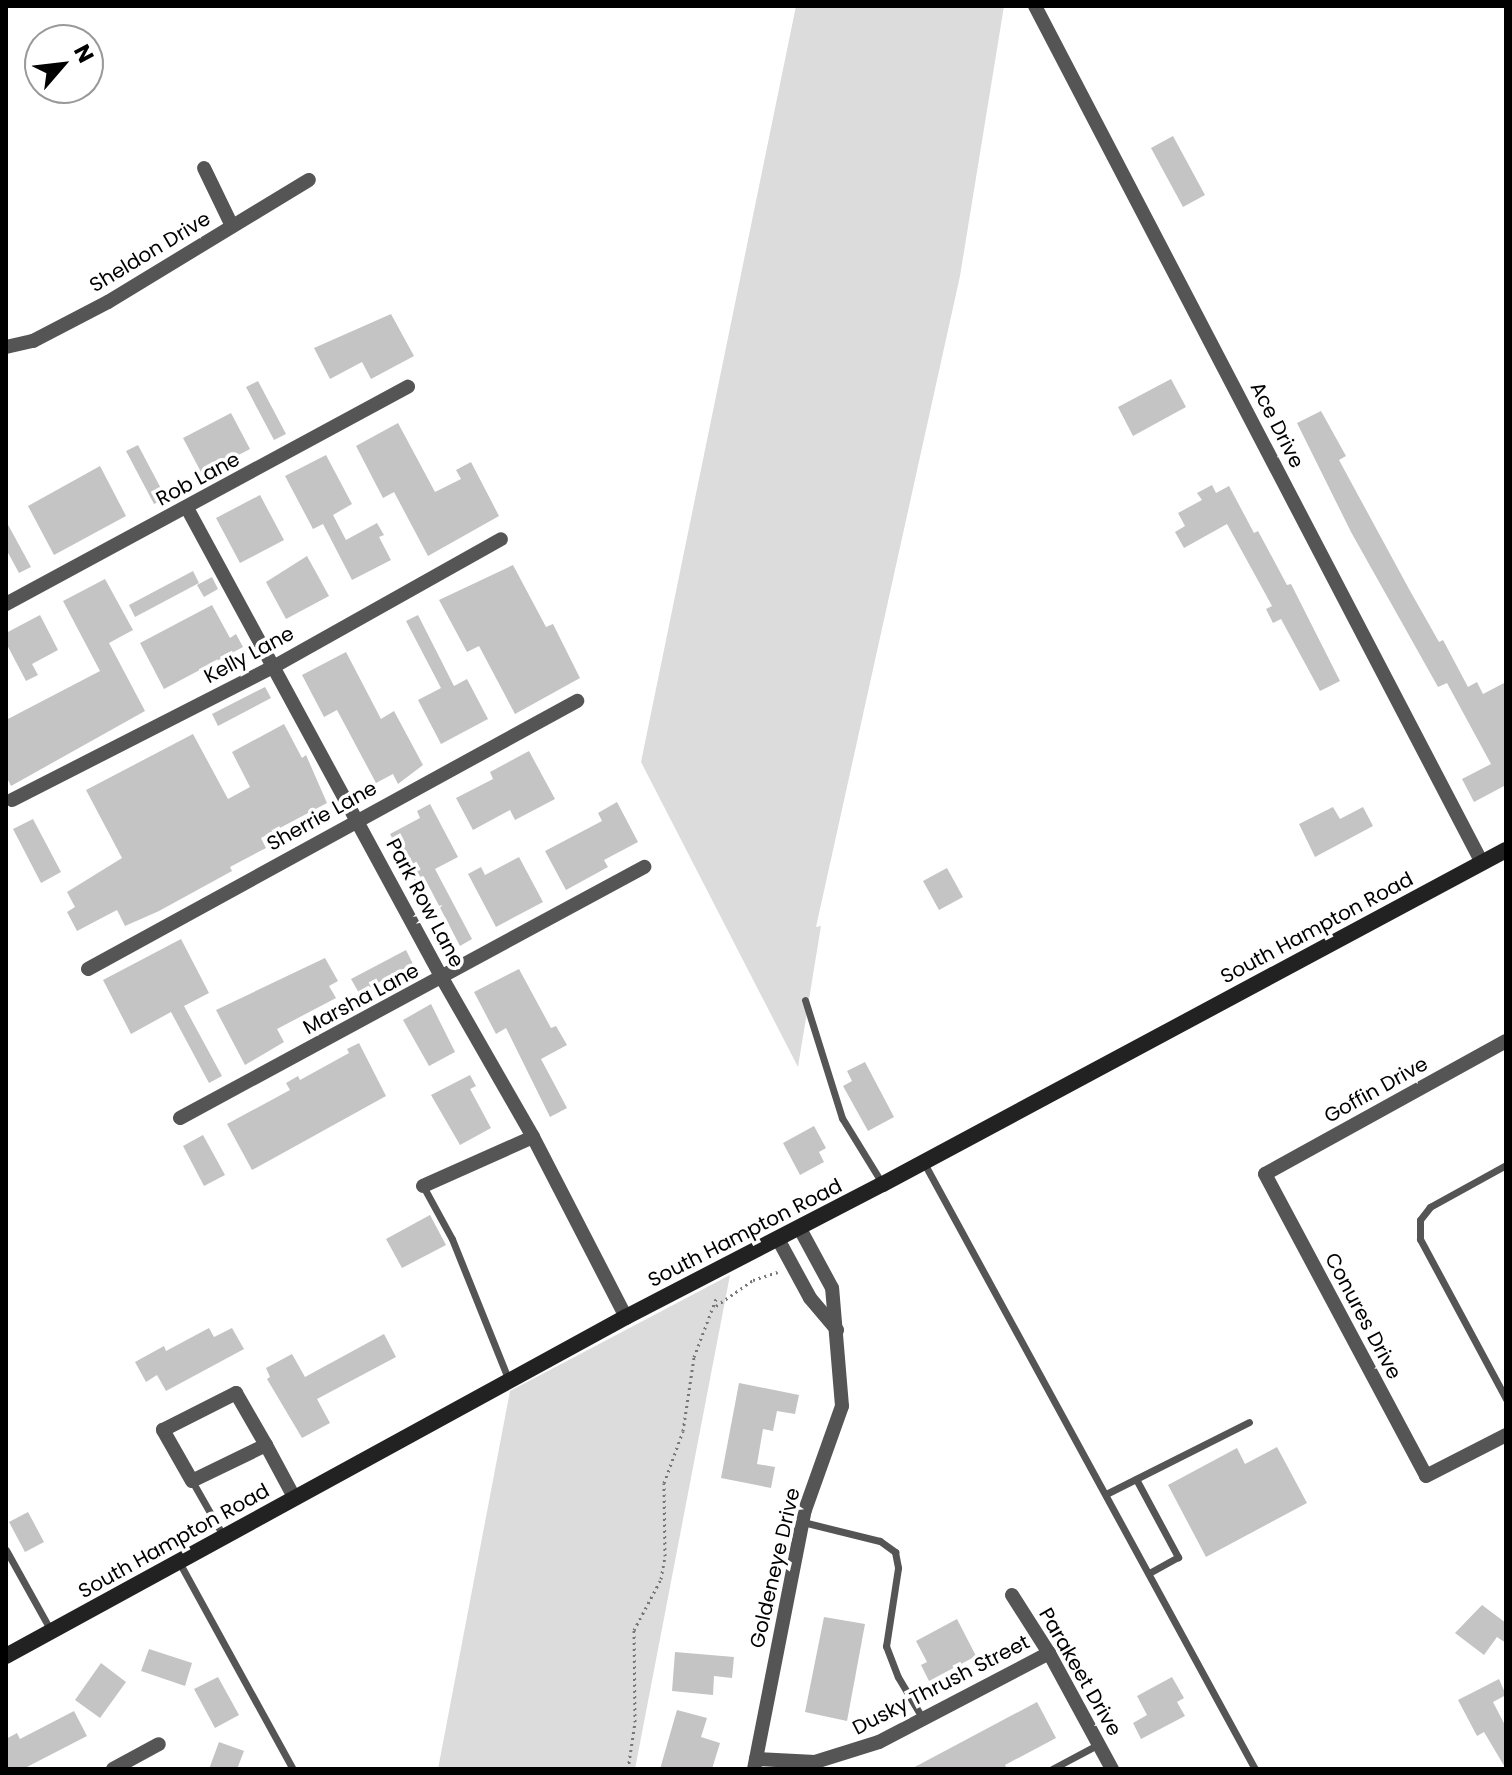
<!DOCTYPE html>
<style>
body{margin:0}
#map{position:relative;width:1512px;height:1775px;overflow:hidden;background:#fff;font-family:Poppins,sans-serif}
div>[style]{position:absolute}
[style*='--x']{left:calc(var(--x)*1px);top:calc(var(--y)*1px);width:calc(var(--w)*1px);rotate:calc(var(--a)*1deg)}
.green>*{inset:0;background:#dcdcdc}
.building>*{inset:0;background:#c4c4c4}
.path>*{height:3px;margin-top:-1.5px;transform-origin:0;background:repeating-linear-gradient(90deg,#777 0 2px,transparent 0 6px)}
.service>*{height:7px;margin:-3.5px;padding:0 3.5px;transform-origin:3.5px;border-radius:3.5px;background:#555}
.minor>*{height:14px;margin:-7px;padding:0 7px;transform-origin:7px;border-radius:7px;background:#555}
.secondary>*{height:16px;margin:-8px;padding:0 8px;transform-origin:8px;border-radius:8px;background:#222}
span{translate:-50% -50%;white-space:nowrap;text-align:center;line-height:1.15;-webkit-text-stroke:7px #fff;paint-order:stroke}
.street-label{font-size:20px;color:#000}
.frame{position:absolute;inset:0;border:8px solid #000;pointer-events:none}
.north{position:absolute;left:24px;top:24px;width:80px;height:80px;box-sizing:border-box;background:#fff;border:2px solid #999;border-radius:50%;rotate:62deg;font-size:22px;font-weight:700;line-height:32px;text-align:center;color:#000}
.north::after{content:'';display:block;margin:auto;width:28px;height:36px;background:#000;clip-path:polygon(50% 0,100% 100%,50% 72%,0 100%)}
</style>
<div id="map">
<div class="green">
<div style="clip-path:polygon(796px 6px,1004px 6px,960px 276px,816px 927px,821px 926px,798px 1067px,641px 762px)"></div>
<div style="clip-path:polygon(730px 1275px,635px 1769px,438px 1769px,510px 1391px)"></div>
</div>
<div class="building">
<div style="clip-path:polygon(1173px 136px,1205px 195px,1183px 207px,1151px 148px)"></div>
<div style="clip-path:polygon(391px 314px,414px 356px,371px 379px,362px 362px,330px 379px,314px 348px)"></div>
<div style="clip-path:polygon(1171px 379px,1186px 407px,1133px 436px,1118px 407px)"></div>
<div style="clip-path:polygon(258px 381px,286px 434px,274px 440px,246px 387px)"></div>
<div style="clip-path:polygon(1321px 411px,1346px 456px,1339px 460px,1409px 589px,1439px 642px,1443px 640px,1468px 687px,1477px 682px,1483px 694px,1506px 682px,1506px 785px,1474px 802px,1462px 779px,1491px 764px,1447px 683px,1438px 687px,1351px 532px,1297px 423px)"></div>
<div style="clip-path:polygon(231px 413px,250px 449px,202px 474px,183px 438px)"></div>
<div style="clip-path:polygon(398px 423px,435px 492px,461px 479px,456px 470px,471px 462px,499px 516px,428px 556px,394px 492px,383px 498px,356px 446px)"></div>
<div style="clip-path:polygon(138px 445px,166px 498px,154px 504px,126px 451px)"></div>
<div style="clip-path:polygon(326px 455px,352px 504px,333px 515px,346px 540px,377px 523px,384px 535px,379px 537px,391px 560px,352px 580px,323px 524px,313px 529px,285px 476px)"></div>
<div style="clip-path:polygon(100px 466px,126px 516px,54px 555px,28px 506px)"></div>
<div style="clip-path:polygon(1212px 485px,1216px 493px,1229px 486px,1254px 533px,1258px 531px,1287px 585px,1291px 584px,1340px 681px,1320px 691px,1281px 619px,1273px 623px,1266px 609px,1272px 606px,1227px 524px,1184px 548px,1175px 532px,1185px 526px,1178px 513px,1202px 500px,1197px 493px)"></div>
<div style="clip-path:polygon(260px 495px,284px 540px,240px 563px,216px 518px)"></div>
<div style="clip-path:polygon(6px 521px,31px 567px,19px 573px,6px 549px)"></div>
<div style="clip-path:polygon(307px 556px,329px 596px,286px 619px,266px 582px)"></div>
<div style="clip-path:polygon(513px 565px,546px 627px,553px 624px,580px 678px,515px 714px,479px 646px,467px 652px,439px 600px)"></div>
<div style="clip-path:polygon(193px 571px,199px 583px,135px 617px,129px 605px)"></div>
<div style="clip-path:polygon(212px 577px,218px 589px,204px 597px,197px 585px)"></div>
<div style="clip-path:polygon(105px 579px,133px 630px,109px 643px,145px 711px,11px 786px,6px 776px,6px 720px,100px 671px,63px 601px)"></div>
<div style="clip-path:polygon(212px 605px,230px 638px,236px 634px,243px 647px,164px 689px,140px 643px)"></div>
<div style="clip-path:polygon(40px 615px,58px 650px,32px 664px,38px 675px,26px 681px,6px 643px,6px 633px)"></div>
<div style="clip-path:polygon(418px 615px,454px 686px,467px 679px,488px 719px,441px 744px,418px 700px,441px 688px,406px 621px)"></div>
<div style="clip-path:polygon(346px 652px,381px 719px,394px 711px,423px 765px,398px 784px,393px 774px,376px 783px,337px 710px,324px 717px,302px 675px)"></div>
<div style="clip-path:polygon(265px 687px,271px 698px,218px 726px,212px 714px)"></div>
<div style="clip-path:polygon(284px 724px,302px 758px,306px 755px,327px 803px,261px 838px,266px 848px,230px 867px,232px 871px,159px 911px,125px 926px,117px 910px,77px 931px,67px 912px,75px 907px,67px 892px,122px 858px,86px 790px,193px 734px,228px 799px,250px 787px,232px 752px)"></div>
<div style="clip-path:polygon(529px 751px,555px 799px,515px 820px,510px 810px,473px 830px,456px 798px,493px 779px,490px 772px)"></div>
<div style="clip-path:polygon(617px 802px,638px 842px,604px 860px,608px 867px,566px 890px,545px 851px,602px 821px,598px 813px)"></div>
<div style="clip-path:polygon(430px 804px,458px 857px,435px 869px,472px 939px,460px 946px,424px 877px,415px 881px,390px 834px,420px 818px,417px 811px)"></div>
<div style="clip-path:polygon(1333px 807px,1340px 819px,1363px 807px,1373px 826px,1315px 857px,1299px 824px)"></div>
<div style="clip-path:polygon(33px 819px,61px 872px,41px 883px,13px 829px)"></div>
<div style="clip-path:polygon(519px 857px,543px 902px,496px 927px,468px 874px,481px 867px,485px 875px)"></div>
<div style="clip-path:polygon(947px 868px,963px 897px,939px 910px,923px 881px)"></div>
<div style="clip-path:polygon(181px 939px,209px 993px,184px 1006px,222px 1076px,209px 1083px,171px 1012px,131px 1034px,103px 980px)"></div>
<div style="clip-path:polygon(406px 950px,413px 964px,359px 993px,351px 979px)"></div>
<div style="clip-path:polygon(325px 958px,338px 981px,329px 986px,336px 998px,277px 1029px,284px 1042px,245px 1065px,216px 1010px)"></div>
<div style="clip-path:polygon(519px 969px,551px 1028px,556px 1026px,567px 1045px,541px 1059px,567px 1108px,550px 1117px,506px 1028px,496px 1034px,474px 992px)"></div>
<div style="clip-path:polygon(431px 1004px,455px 1052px,429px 1066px,403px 1020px)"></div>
<div style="clip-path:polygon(359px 1043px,386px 1096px,252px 1170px,227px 1124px,290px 1090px,286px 1083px,298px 1076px,300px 1080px,349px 1053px,347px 1049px)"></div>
<div style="clip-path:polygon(865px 1062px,894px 1117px,868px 1131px,843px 1086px,852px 1081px,847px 1071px)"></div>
<div style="clip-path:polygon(470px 1075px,476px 1086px,470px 1089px,491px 1128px,460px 1145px,431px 1095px)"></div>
<div style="clip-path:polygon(814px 1126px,826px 1148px,819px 1152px,824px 1162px,800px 1175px,783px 1143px)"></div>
<div style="clip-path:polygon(203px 1135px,225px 1175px,204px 1186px,183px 1146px)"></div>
<div style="clip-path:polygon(430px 1215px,446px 1245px,402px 1268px,386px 1239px)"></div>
<div style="clip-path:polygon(209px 1328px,214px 1337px,232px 1328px,244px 1349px,166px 1391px,157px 1375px,146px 1382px,135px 1362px,164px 1346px,166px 1351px)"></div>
<div style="clip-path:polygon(384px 1334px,396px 1357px,317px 1399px,330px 1423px,302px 1438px,267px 1379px,270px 1377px,266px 1368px,292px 1354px,305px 1377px)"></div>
<div style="clip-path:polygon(739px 1383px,799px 1395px,795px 1414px,777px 1411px,773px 1431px,763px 1429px,757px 1464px,775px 1467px,771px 1488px,721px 1478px)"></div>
<div style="clip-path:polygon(1277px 1447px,1307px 1503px,1206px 1557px,1168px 1485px,1237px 1448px,1245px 1464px)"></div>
<div style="clip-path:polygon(28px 1512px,44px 1542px,25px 1552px,9px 1522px)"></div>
<div style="clip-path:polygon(1482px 1605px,1506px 1623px,1506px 1643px,1497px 1637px,1484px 1655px,1455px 1633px)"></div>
<div style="clip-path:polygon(824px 1617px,865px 1624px,847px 1721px,805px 1712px)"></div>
<div style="clip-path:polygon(957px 1619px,976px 1656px,929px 1681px,921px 1665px,927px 1662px,916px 1641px)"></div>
<div style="clip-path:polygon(149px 1649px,192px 1663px,185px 1686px,141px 1671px)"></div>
<div style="clip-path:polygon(675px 1652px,734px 1657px,732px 1678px,714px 1676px,713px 1695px,672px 1691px)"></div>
<div style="clip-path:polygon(101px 1663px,126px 1682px,100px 1718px,75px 1700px)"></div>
<div style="clip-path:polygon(218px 1677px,239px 1715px,215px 1728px,194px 1689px)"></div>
<div style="clip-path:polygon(1172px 1677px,1184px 1698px,1177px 1702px,1185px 1716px,1141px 1739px,1133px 1723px,1147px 1715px,1137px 1696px)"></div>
<div style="clip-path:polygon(1499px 1679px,1506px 1695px,1493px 1702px,1506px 1727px,1506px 1769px,1484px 1732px,1477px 1736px,1458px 1700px)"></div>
<div style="clip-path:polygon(1037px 1702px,1056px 1738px,1005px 1765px,1007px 1769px,911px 1769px)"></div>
<div style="clip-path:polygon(677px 1710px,707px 1718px,701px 1737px,720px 1743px,712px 1769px,660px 1769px)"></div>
<div style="clip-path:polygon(74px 1711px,87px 1736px,23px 1769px,6px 1769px,6px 1739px,17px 1733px,20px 1739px)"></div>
<div style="clip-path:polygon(219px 1742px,244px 1751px,237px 1769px,209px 1769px)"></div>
</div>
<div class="path">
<div style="--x:716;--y:1306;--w:45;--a:-35.1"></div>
<div style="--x:753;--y:1280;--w:26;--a:-18"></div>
<div style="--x:628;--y:1769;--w:48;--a:-81.5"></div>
<div style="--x:635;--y:1722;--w:92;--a:-90.6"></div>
<div style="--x:634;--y:1630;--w:58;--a:-62.1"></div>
<div style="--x:661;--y:1579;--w:23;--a:-80"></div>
<div style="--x:665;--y:1556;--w:73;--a:-90.8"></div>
<div style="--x:664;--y:1483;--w:55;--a:-69.9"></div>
<div style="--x:683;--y:1431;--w:75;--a:-81.5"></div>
<div style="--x:694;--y:1357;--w:65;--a:-69.3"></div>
</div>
<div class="service">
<div style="--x:805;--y:1000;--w:124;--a:72.6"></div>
<div style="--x:842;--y:1118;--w:76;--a:58.4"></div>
<div style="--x:924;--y:1163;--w:691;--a:61.36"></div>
<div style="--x:1506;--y:1165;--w:87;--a:151.1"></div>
<div style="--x:1430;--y:1207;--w:16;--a:128"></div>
<div style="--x:1420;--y:1220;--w:19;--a:90"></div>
<div style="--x:1420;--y:1239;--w:182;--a:61.7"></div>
<div style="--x:423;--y:1186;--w:60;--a:61.3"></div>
<div style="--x:452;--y:1239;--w:153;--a:68.1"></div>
<div style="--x:1136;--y:1479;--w:89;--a:61.7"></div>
<div style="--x:1178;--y:1557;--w:33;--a:151"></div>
<div style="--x:192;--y:1481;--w:64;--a:60.3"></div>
<div style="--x:1106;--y:1494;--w:160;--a:-26.7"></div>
<div style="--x:803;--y:1522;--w:79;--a:13.9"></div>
<div style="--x:880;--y:1541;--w:19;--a:36"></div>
<div style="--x:895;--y:1552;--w:16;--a:79"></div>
<div style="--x:898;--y:1568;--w:79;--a:98.7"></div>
<div style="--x:886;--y:1646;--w:33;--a:69"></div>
<div style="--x:898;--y:1677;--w:49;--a:59.2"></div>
<div style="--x:6;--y:1550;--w:90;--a:60.9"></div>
<div style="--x:179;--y:1562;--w:236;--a:61.2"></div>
<div style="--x:1052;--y:1769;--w:53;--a:-28"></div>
</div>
<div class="minor">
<div style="--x:1035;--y:6;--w:967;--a:62.45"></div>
<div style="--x:204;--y:168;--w:64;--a:64.2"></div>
<div style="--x:6;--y:347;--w:28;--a:-13"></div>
<div style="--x:33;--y:341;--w:85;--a:-27.5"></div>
<div style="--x:108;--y:302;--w:235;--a:-31.3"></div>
<div style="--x:187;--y:508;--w:535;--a:61.52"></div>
<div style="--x:442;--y:978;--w:183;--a:60.2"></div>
<div style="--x:533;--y:1137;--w:203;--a:62.7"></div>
<div style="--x:6;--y:604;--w:457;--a:-28.4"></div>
<div style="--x:12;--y:800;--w:295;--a:-27"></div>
<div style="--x:275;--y:666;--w:259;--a:-29.3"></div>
<div style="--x:88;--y:969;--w:558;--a:-28.73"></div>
<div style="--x:1506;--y:1041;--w:275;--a:151.1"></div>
<div style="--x:1265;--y:1174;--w:342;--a:61.9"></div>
<div style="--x:1426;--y:1476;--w:90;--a:-27.1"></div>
<div style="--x:180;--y:1118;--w:528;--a:-28.41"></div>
<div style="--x:423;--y:1186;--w:120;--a:-24"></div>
<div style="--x:778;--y:1239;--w:67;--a:61.5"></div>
<div style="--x:810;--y:1298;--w:42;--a:49.8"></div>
<div style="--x:266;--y:1445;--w:82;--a:154.1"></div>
<div style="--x:192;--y:1481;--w:59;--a:-119.6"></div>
<div style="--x:163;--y:1430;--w:82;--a:-26.9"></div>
<div style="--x:236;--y:1393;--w:60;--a:60"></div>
<div style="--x:266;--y:1445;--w:59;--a:61.7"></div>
<div style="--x:1012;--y:1595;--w:69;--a:57.5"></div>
<div style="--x:1049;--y:1653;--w:132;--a:61.5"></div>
<div style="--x:756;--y:1759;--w:59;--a:2.9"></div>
<div style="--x:815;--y:1762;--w:67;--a:-17.4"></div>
<div style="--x:879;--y:1742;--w:192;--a:-27.6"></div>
<div style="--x:113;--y:1769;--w:52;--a:-28.5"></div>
<div style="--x:754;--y:1769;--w:264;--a:-78.9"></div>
<div style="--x:805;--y:1510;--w:110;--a:-70.4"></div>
<div style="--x:842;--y:1406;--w:118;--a:-94.8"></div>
<div style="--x:832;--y:1288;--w:69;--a:-118.4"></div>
</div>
<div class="secondary">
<div style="--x:6;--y:1656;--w:707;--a:-28.67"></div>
<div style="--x:626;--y:1317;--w:289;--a:-27.4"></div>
<div style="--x:883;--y:1184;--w:707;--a:-28.2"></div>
</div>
<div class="street-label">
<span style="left:150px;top:252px;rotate:-31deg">Sheldon Drive</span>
<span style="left:1277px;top:425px;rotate:63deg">Ace Drive</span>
<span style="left:198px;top:479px;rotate:-28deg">Rob Lane</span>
<span style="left:249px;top:655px;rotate:-28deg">Kelly Lane</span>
<span style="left:322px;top:816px;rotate:-29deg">Sherrie Lane</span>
<span style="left:425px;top:903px;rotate:62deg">Park Row Lane</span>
<span style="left:1317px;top:928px;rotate:-28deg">South Hampton Road</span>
<span style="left:361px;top:999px;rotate:-28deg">Marsha Lane</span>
<span style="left:1376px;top:1090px;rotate:-29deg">Goffin Drive</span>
<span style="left:745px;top:1233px;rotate:-27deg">South Hampton Road</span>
<span style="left:1363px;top:1316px;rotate:62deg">Conures Drive</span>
<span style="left:174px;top:1541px;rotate:-29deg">South Hampton Road</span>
<span style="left:775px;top:1568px;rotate:-77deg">Goldeneye Drive</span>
<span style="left:1080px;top:1672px;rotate:60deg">Parakeet Drive</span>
<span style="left:941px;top:1685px;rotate:-27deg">Dusky Thrush Street</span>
</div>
<div class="frame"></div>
<div class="north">N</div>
</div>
